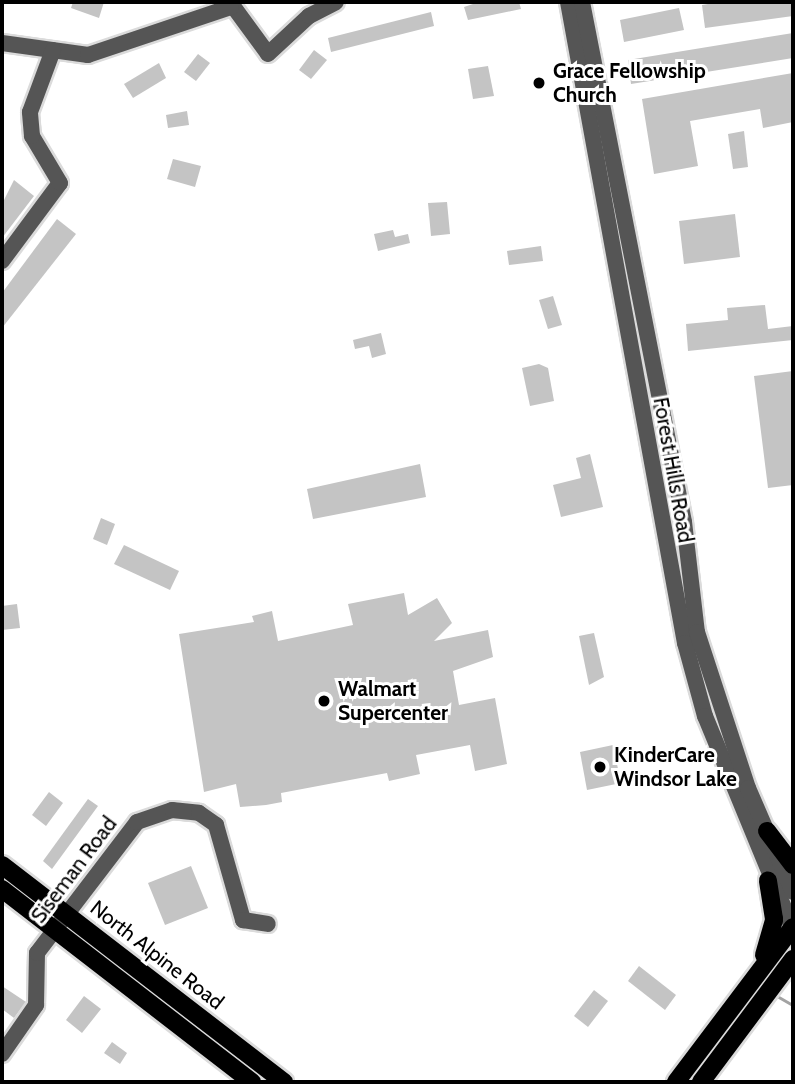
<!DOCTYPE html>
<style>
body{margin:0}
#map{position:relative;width:795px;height:1084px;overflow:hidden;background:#fff;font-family:Cabin,sans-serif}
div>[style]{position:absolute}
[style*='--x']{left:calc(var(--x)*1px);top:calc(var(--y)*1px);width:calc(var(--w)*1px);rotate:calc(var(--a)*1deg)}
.stream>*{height:2.5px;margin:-1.25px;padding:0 1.25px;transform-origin:1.25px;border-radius:1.25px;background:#a3a3a3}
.building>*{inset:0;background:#c4c4c4}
.roads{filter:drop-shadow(2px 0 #dbdbdb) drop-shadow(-2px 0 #dbdbdb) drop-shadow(0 2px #dbdbdb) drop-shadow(0 -2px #dbdbdb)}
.minor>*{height:16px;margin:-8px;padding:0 8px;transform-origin:8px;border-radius:8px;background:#555}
.major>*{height:18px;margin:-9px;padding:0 9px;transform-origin:9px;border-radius:9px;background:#000}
.dots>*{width:19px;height:19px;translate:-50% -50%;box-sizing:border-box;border:4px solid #fff;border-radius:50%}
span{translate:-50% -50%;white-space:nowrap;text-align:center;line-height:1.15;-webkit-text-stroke:6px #fff;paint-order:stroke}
.poi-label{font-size:21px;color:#000;font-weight:700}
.left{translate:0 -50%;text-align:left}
.street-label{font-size:21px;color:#000}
.frame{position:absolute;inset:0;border:4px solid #000;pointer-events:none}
</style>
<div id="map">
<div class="stream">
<div style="--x:779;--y:997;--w:16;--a:30"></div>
</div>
<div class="building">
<div style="clip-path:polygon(73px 2px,104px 2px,99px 18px,71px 8px)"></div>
<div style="clip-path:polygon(479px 2px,519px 2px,521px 9px,468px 20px,464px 7px)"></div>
<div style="clip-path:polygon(720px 2px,793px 2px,793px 16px,705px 28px,702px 5px)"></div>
<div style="clip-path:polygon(679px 8px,684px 30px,624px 42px,620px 20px)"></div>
<div style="clip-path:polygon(431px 12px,434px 26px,331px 52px,328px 38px)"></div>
<div style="clip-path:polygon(793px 33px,793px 58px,631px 84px,628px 60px)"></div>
<div style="clip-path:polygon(314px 50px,327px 60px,311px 79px,299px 70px)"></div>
<div style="clip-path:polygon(198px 54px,210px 63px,196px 81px,184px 72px)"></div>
<div style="clip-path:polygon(159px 63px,166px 78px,133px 98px,124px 84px)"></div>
<div style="clip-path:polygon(488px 66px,494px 96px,473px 99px,468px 69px)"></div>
<div style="clip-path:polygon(793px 73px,793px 122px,763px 128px,760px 109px,690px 121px,698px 166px,654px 174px,642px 99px)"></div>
<div style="clip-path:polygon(187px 111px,189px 125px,168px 128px,166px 115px)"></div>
<div style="clip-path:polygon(744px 131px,748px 167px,733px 169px,728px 134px)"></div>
<div style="clip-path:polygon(173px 159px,201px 166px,195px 187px,167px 179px)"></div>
<div style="clip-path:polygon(14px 180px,34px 196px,2px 238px,2px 204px)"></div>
<div style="clip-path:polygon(447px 202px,450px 234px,431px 236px,428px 203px)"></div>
<div style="clip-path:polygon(735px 214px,740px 257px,684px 264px,679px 221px)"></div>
<div style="clip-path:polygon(57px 219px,76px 234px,2px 328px,2px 293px)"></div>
<div style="clip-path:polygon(393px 230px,395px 237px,408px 234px,410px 243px,378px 251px,374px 234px)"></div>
<div style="clip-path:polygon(541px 246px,543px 261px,509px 265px,507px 251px)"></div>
<div style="clip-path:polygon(553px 296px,562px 325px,548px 329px,539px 300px)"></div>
<div style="clip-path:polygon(765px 305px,768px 329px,793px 326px,793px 340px,688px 351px,686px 324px,728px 320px,727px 308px)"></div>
<div style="clip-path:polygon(381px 333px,386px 354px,372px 358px,369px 346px,355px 349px,353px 340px)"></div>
<div style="clip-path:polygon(539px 364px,548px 368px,554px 401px,530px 406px,522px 368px)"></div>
<div style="clip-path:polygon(793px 371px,793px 485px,768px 488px,754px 376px)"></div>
<div style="clip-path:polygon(590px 454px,603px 507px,561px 517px,553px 485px,581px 478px,576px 458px)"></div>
<div style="clip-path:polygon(420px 464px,426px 497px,313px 519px,307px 489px)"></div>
<div style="clip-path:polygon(101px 518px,115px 524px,107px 545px,93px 539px)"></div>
<div style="clip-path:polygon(124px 545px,179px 571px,170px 590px,114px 564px)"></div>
<div style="clip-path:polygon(404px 593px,408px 615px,437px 598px,452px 623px,434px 641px,488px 630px,493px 657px,453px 671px,459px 705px,495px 698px,507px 764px,475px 771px,470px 745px,416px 755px,420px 774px,389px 781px,387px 773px,281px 793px,282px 802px,266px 805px,240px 807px,236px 784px,204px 792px,179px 634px,254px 622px,252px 616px,272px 611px,278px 641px,353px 625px,348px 604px)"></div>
<div style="clip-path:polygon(17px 604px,20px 628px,2px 630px,2px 606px)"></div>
<div style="clip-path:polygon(594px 633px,604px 677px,589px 685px,579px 636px)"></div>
<div style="clip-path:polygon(613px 745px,621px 783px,587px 790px,580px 752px)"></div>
<div style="clip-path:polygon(49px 792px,63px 803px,46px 826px,32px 815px)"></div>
<div style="clip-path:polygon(88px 799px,98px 806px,52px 869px,43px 861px)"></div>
<div style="clip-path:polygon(191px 866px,208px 908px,165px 925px,148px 883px)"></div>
<div style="clip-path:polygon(639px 966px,676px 995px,665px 1010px,628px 981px)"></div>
<div style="clip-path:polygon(2px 986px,26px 1002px,14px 1018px,2px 1009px)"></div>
<div style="clip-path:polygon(594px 990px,608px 1001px,588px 1027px,574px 1016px)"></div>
<div style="clip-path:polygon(84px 996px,101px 1009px,82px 1033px,66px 1020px)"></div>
<div style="clip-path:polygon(112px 1042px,127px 1053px,120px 1064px,104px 1053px)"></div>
</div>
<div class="roads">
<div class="minor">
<div style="--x:230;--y:2;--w:64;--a:53.8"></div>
<div style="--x:268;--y:54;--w:56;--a:-42.8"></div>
<div style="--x:309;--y:16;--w:30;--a:-27"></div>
<div style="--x:568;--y:2;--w:652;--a:79.66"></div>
<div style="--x:685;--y:643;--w:76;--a:74.7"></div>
<div style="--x:705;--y:716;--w:230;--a:67.6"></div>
<div style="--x:582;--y:2;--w:530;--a:78.9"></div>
<div style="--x:684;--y:522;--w:111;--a:83.3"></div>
<div style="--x:697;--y:632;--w:164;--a:71.9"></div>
<div style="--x:748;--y:788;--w:113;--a:66.6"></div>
<div style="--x:2;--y:43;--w:87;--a:7.9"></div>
<div style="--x:88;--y:55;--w:151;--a:-18.6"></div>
<div style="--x:2;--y:261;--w:97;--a:-53.4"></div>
<div style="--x:60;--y:183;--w:55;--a:-120.8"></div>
<div style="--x:32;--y:136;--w:24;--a:-95"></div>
<div style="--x:30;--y:112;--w:66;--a:-69.6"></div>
<div style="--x:2;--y:1054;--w:60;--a:-55.2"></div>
<div style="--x:36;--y:1005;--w:52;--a:-88.9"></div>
<div style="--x:37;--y:953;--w:165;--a:-52.6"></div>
<div style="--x:137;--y:822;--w:37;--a:-19"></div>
<div style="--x:172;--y:810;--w:27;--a:6"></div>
<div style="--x:199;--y:813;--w:21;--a:35"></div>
<div style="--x:216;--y:825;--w:99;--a:74.1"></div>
<div style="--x:243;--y:920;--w:25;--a:9"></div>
</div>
<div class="major">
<div style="--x:767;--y:831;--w:43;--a:52.6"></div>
<div style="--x:2;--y:865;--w:356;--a:37.6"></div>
<div style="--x:2;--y:889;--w:316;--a:37.7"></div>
<div style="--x:764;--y:955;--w:37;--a:-74"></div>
<div style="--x:774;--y:919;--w:39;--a:-99"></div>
<div style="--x:676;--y:1082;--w:194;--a:-53"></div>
<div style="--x:701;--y:1082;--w:154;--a:-53.2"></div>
</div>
</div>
<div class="dots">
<div style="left:539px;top:83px;background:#000"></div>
<div style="left:324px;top:701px;background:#000"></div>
<div style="left:600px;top:767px;background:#000"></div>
</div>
<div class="poi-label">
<span class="left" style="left:553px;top:83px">Grace Fellowship<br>Church</span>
<span class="left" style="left:338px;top:701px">Walmart<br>Supercenter</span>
<span class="left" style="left:614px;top:767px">KinderCare<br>Windsor Lake</span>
</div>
<div class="street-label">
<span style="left:673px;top:470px;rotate:80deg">Forest Hills Road</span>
<span style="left:74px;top:870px;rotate:-53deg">Siseman Road</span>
<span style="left:157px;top:955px;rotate:38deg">North Alpine Road</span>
</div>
<div class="frame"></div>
</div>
